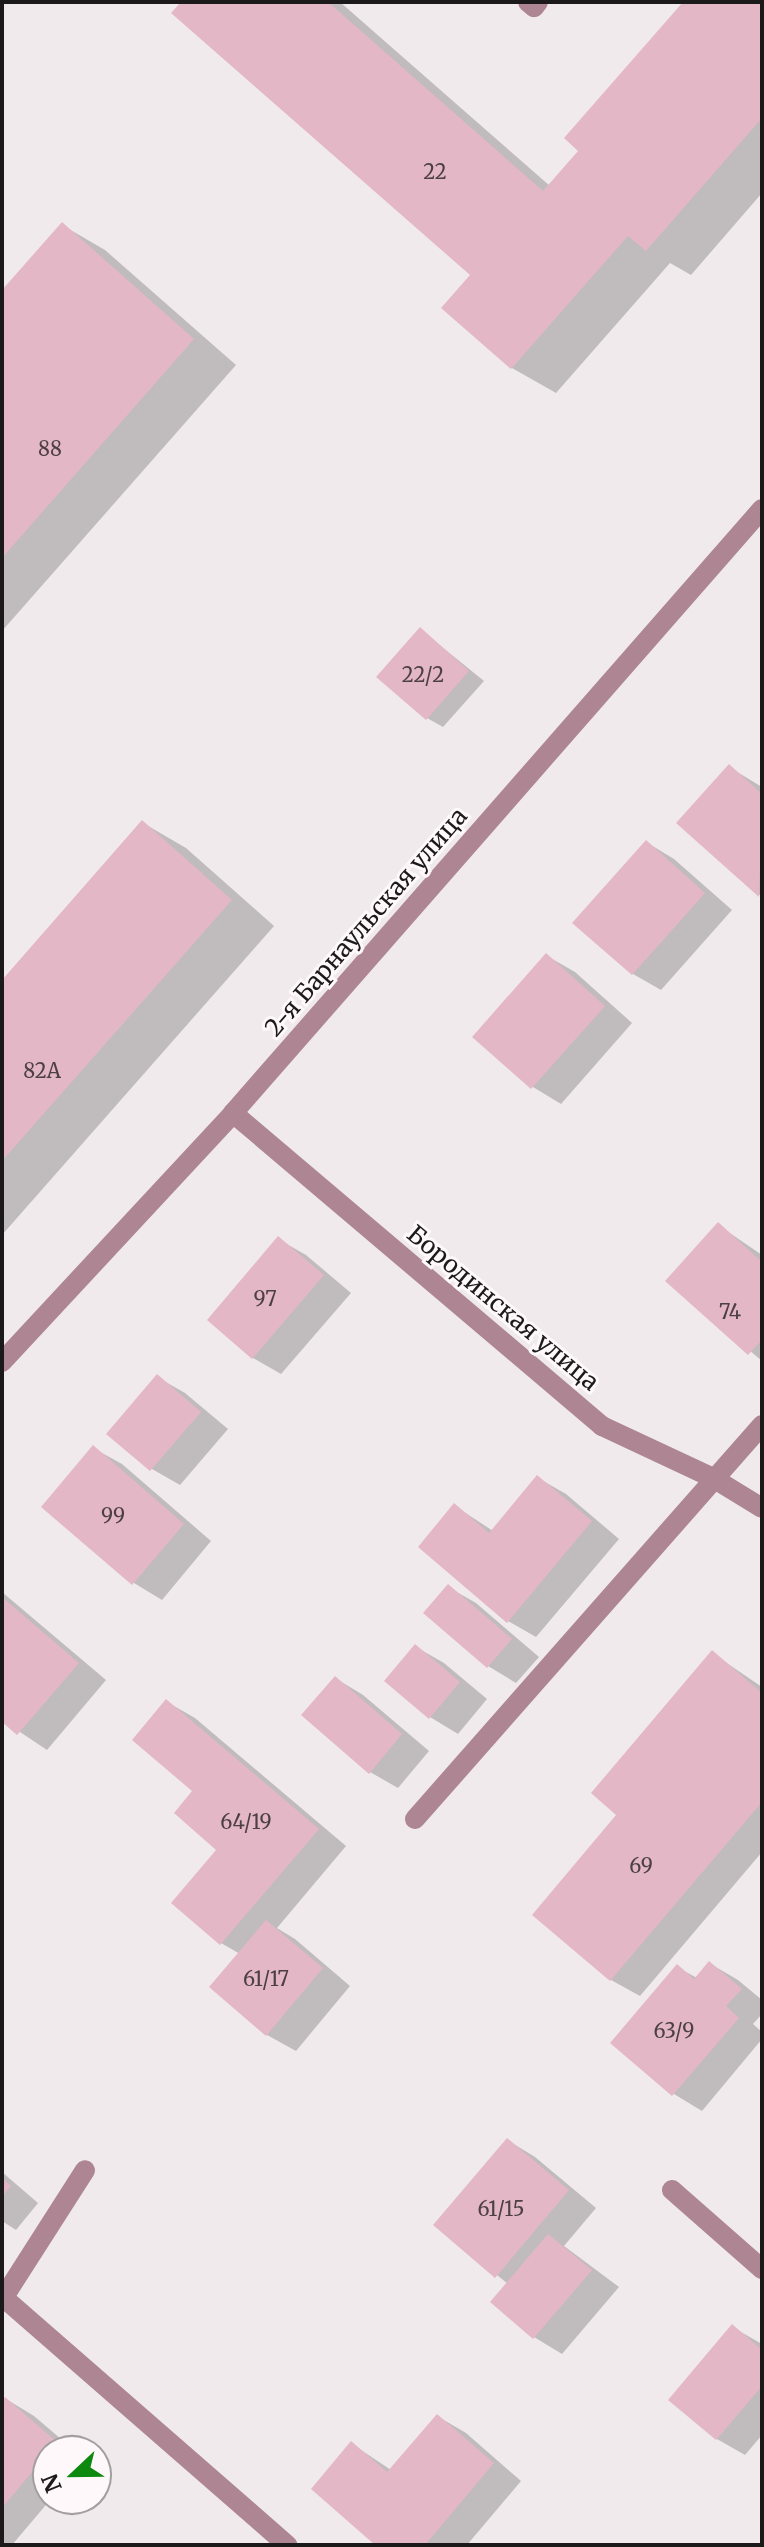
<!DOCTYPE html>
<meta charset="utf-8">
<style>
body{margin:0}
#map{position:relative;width:764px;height:2547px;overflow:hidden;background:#f0eaec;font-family:Merriweather,serif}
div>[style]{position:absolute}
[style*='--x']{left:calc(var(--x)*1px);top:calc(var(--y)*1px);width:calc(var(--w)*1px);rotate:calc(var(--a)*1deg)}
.shadow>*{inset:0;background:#0003}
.building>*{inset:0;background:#e4b7c7}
.minor>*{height:20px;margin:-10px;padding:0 10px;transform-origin:10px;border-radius:10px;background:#ad8593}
span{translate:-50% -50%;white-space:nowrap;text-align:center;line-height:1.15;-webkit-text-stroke:6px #fef8fa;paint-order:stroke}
.number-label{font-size:20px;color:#4d4044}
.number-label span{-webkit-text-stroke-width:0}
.street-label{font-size:24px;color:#1b1919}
.frame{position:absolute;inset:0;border:4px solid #1b1919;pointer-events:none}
.north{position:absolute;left:32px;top:2435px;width:80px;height:80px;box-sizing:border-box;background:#fef8fa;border:2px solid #a39fa0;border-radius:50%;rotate:248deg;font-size:22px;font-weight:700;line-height:32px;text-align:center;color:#1b1919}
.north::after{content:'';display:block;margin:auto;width:28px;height:36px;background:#0d8910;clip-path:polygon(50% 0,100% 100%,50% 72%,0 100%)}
</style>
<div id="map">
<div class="shadow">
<div style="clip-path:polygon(184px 2px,340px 2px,550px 186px,581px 151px,686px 2px,762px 2px,762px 193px,691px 275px,670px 263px,556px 393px,512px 368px,472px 275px)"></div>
<div style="clip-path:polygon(62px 225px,105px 250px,236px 365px,2px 631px,2px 293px)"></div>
<div style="clip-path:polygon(421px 630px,484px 681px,443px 727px,427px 718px)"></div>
<div style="clip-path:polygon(729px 767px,762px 787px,762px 897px,679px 823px)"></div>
<div style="clip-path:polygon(143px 823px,186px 848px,274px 926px,2px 1235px,2px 983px)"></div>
<div style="clip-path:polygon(646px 842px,674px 859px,732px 910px,661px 990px,633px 974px)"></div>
<div style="clip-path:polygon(547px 956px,575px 972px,632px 1023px,561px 1104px,533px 1087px,475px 1037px)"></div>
<div style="clip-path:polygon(718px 1225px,762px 1255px,762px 1361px,668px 1281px)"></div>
<div style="clip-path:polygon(278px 1239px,306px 1255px,351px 1293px,281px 1374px,253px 1358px)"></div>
<div style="clip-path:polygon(157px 1377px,185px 1393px,228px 1429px,180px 1485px,152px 1469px)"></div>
<div style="clip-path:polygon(93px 1448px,122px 1464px,211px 1541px,162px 1600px,134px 1583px,44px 1506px)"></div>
<div style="clip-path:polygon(538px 1478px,566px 1494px,619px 1539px,536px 1637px,508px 1621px,455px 1506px,493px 1531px)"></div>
<div style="clip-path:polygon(448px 1587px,476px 1603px,539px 1657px,516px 1683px,488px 1666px)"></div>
<div style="clip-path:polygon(2px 1592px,106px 1680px,47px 1750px,2px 1720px)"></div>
<div style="clip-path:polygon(416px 1647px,444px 1663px,487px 1699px,458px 1734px,430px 1717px)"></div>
<div style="clip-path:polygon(712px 1653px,762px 1687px,762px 1852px,640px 1996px,611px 1980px,534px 1915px,619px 1815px)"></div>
<div style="clip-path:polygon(335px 1678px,363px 1695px,429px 1751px,398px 1788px,370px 1772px)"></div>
<div style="clip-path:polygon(167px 1702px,195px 1718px,346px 1846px,277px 1928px,295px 1939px,350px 1986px,296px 2051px,267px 2035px,212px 1987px,240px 1954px,221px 1943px,218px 1849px,195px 1791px)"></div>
<div style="clip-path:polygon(709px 1963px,738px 1980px,762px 2000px,762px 2014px,753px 2024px,762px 2032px,762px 2039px,702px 2111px,674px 2094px,613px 2043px,677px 1967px,697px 1978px)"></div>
<div style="clip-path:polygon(507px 2140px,535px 2157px,596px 2208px,564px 2246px,619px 2287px,562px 2354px,534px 2337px,508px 2284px,436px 2225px)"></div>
<div style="clip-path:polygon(2px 2172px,38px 2203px,16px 2230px,2px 2221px)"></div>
<div style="clip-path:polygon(732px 2327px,762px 2344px,762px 2435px,745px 2455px,717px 2439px)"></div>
<div style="clip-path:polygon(6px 2399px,34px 2416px,75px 2451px,48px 2451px,48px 2499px,51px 2499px,12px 2545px,2px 2545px,2px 2404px)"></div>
<div style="clip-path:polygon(437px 2416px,466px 2433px,521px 2481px,467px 2545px,379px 2545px,352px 2444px,391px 2470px)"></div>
</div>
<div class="building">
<div style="clip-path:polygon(181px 2px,328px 2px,543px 191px,578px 151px,564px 138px,683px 2px,762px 2px,762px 118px,646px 251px,628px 236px,511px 369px,441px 308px,470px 275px,171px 13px)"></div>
<div style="clip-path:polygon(62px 222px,194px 339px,2px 558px,2px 290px)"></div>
<div style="clip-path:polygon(420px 627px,469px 671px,426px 720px,376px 677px)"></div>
<div style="clip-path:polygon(729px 764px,762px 794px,759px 897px,676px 823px)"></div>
<div style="clip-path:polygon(142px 820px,232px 900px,2px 1161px,2px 980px)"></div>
<div style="clip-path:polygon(646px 840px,705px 893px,632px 975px,572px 923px)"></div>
<div style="clip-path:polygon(546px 953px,605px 1006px,531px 1089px,472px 1037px)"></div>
<div style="clip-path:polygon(718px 1222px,762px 1262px,762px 1340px,748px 1355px,665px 1281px)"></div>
<div style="clip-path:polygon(278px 1236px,324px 1275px,252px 1359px,207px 1320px)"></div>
<div style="clip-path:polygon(157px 1374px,201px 1412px,150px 1471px,106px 1434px)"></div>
<div style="clip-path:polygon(93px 1445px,184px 1524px,132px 1585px,41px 1507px)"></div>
<div style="clip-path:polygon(537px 1475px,592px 1521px,507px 1623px,418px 1547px,454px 1503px,489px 1533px)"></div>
<div style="clip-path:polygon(448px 1584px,512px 1639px,487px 1668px,423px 1613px)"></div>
<div style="clip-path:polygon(2px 1597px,79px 1663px,17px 1735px,2px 1722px)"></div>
<div style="clip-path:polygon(415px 1644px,460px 1682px,429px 1719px,384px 1681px)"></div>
<div style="clip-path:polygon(712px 1650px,762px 1693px,762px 1802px,610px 1981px,532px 1915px,616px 1815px,591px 1793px)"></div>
<div style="clip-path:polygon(335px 1676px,402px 1734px,369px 1774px,301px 1715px)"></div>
<div style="clip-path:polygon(166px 1699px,319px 1829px,220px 1945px,171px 1903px,216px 1850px,174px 1813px,192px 1791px,132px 1740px)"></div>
<div style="clip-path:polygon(266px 1920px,323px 1968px,266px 2036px,209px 1987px)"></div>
<div style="clip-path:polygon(709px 1961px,742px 1989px,726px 2006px,739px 2018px,672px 2096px,610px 2043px,677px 1964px,694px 1979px)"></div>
<div style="clip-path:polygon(507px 2138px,569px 2190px,495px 2278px,433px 2225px)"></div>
<div style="clip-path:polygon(2px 2178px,11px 2186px,2px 2197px)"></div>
<div style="clip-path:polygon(548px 2234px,592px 2270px,533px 2339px,490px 2302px)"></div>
<div style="clip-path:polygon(732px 2324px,762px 2350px,762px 2386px,716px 2440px,668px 2400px)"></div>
<div style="clip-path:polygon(5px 2397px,57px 2442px,2px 2508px,2px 2401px)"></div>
<div style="clip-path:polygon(437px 2414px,494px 2463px,425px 2545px,375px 2545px,311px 2489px,351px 2441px,387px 2472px)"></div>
</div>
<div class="minor">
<div style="--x:528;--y:2;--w:8;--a:40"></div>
<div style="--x:534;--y:7;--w:6;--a:-51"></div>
<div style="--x:233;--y:1113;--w:484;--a:40.3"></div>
<div style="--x:602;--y:1426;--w:123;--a:25.1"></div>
<div style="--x:713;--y:1478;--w:57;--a:31.5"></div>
<div style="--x:2;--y:1362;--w:340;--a:-47.1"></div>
<div style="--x:233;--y:1113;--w:803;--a:-48.79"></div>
<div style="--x:415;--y:1819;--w:525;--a:-48.63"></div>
<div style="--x:672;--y:2190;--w:120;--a:41.3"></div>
<div style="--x:4;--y:2298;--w:376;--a:41.1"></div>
<div style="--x:2;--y:2300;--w:154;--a:-57.4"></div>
</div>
<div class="number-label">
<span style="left:435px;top:171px">22</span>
<span style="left:50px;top:448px">88</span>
<span style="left:423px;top:674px">22/2</span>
<span style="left:42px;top:1070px">82А</span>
<span style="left:265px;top:1298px">97</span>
<span style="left:730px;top:1311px">74</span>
<span style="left:113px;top:1515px">99</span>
<span style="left:246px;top:1821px">64/19</span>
<span style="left:641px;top:1865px">69</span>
<span style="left:266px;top:1978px">61/17</span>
<span style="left:674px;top:2030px">63/9</span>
<span style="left:501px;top:2208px">61/15</span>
</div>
<div class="street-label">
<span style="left:366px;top:922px;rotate:-49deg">2-я Барнаульская улица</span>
<span style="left:503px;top:1308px;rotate:40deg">Бородинская улица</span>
</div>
<div class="frame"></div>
<div class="north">N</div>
</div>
